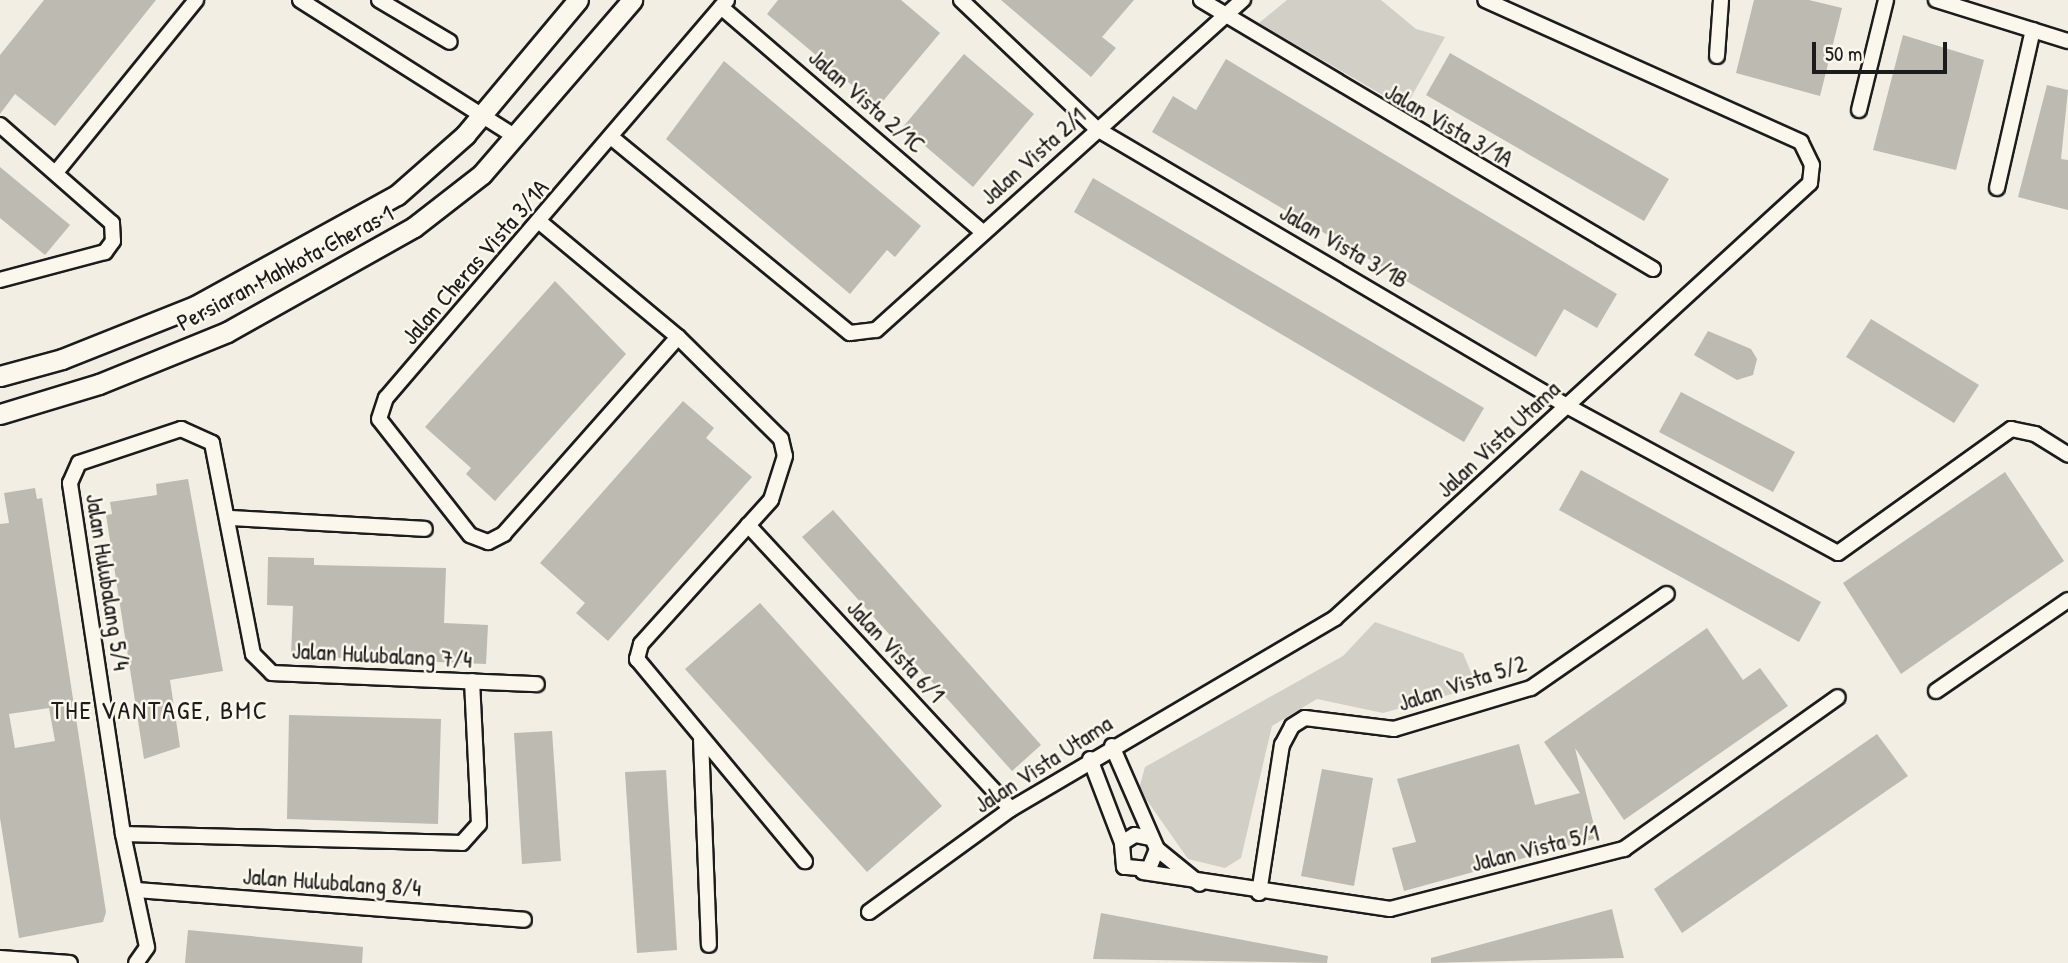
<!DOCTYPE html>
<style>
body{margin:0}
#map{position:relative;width:2068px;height:963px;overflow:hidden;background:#f2eee4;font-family:"Patrick Hand",sans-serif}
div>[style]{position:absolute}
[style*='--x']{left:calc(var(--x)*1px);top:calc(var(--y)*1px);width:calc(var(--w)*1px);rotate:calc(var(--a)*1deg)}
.green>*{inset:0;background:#d2cfc6}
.building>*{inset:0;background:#bdbab1}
.roads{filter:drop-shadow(2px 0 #1c1c1c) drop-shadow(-2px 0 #1c1c1c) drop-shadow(0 2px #1c1c1c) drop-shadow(0 -2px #1c1c1c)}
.street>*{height:14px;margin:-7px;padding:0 7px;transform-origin:7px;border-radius:7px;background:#fbf7ec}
.secondary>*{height:19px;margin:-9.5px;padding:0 9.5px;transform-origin:9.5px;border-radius:9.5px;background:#fbf7ec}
span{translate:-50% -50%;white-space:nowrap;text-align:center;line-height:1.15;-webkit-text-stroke:5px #fbf7ec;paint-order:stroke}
.street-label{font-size:24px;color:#1c1c1c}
.neighbourhood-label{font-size:26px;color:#1c1c1c;letter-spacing:2px}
.scale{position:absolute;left:1812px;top:42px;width:135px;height:32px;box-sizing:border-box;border:4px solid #1c1c1c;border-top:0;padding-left:9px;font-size:21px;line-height:24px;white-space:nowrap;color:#1c1c1c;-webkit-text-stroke:5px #fbf7ec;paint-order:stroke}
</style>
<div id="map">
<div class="green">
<div style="clip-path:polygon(1287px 0,1381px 0,1416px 29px,1445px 37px,1405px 108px,1259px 23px)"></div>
<div style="clip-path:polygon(1375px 622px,1463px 653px,1477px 687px,1383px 713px,1317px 699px,1272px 726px,1241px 858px,1225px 868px,1188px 859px,1139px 789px,1145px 767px,1343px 656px)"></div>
</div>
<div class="building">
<div style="clip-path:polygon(44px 0,156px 0,55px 126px,15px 94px,0 114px,0 55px)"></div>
<div style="clip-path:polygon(778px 0,901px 0,940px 33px,878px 107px,767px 14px)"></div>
<div style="clip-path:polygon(1001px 0,1134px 0,1102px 37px,1116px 48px,1091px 77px)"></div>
<div style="clip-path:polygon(1754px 0,1809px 0,1842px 8px,1820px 96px,1736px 73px)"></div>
<div style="clip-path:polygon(1903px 35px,1984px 60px,1956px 170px,1873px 150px)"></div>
<div style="clip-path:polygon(1450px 53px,1669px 179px,1644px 221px,1426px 95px)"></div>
<div style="clip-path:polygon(964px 54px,1034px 114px,973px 187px,903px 127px)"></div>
<div style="clip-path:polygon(1226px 59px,1617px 294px,1597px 328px,1564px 309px,1536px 357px,1152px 132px,1173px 96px,1196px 110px)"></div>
<div style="clip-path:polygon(724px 61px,921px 226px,895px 257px,887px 250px,850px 294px,666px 139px)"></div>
<div style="clip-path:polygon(2047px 85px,2068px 90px,2061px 159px,2068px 160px,2068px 210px,2018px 197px)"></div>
<div style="clip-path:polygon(0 167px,70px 225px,45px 255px,0 218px)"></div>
<div style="clip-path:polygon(1093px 178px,1484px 408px,1464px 442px,1074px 212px)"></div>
<div style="clip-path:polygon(555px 281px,626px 354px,495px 501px,466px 474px,471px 468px,425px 427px)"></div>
<div style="clip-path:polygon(1871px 319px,1979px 385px,1954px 423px,1846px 357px)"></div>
<div style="clip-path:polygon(1708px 331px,1751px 349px,1757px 359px,1753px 375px,1737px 380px,1694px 355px)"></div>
<div style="clip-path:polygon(1681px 392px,1795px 452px,1773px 492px,1659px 432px)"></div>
<div style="clip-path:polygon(683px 401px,714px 428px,706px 438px,752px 477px,608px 641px,576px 613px,585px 603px,540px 563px)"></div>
<div style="clip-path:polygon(1581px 470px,1821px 602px,1799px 642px,1559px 510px)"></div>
<div style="clip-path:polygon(2005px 472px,2064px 561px,1901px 674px,1843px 583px)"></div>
<div style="clip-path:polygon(188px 479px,223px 671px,170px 680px,180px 747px,144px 759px,106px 515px,112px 514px,110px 502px,157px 495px,156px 484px)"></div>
<div style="clip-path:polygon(evenodd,35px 488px,37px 499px,42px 498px,106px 912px,103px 922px,19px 938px,0 818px,0 524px,9px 523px,4px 493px,35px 488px,49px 708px,55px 741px,15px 748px,9px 714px,49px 708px)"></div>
<div style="clip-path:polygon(833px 510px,1041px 745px,1012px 771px,802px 537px)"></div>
<div style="clip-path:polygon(268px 557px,314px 558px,314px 565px,446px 568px,444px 623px,488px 625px,486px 664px,291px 656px,293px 606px,267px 605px)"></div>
<div style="clip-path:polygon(760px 603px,942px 806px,867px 872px,685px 669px)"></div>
<div style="clip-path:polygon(1707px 628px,1743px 680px,1760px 668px,1788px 706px,1624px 820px,1575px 748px,1597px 838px,1404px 891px,1392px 848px,1416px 842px,1397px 779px,1519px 744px,1535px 805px,1580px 793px,1544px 742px)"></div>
<div style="clip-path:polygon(289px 715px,441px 719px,438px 824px,287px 819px)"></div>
<div style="clip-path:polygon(552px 731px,561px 861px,522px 864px,514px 733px)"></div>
<div style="clip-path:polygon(1877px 734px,1908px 776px,1682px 933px,1654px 889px)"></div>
<div style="clip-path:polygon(1322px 769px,1373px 778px,1354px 886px,1301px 876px)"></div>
<div style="clip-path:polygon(666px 770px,677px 950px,637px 953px,625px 772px)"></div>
<div style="clip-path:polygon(1612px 909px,1624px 958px,1431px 963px,1431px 958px)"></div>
<div style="clip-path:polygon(1101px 913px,1328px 956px,1327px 963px,1093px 959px)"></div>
<div style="clip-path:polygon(188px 930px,363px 947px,362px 963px,185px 963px)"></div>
</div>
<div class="roads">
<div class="street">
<div style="--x:300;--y:0;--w:254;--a:32.4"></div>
<div style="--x:379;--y:0;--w:82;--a:30.6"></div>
<div style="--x:961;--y:0;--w:187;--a:43.5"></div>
<div style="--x:1097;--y:129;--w:546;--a:30.51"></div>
<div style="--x:1567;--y:406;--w:308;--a:28.5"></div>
<div style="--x:1838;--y:553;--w:213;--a:-35.6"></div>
<div style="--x:2011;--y:429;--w:25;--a:12"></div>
<div style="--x:2035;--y:434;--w:39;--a:32"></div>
<div style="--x:1201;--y:0;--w:526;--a:30.76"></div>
<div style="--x:1936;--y:0;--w:138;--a:17.3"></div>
<div style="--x:721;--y:7;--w:345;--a:40.7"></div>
<div style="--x:1717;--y:56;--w:56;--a:-85.9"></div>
<div style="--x:1859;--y:110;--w:113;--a:-76.2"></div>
<div style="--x:0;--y:125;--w:149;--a:41.2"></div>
<div style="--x:112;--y:223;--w:18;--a:87"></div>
<div style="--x:113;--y:241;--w:14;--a:126"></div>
<div style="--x:105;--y:252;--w:109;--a:165.1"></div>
<div style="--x:611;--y:137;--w:309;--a:39.4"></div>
<div style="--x:850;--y:333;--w:26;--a:-7"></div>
<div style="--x:876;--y:330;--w:494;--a:-42"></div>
<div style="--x:58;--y:170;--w:219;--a:-50.9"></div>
<div style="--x:1997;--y:188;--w:162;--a:-77.2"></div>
<div style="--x:541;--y:223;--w:178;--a:39.8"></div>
<div style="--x:678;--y:337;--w:145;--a:44.7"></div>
<div style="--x:781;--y:439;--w:17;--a:77"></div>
<div style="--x:785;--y:456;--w:46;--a:107.7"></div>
<div style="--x:771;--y:500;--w:194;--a:132.1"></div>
<div style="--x:641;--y:644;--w:16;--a:105"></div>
<div style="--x:637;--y:659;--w:263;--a:50.3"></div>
<div style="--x:678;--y:337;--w:263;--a:131.5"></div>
<div style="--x:504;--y:534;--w:18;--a:153"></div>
<div style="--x:488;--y:542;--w:19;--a:-159"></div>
<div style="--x:470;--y:535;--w:147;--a:-128.1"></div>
<div style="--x:379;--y:419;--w:22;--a:-72"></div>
<div style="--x:386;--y:398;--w:524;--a:-49.41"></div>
<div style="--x:229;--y:518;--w:196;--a:3.2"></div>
<div style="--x:748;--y:525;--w:387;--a:47.2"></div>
<div style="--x:1936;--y:691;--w:160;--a:-34.6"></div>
<div style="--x:701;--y:739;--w:206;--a:87.8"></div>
<div style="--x:1112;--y:746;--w:112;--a:66.4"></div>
<div style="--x:1157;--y:849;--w:22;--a:112"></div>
<div style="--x:1149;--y:869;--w:25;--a:-175"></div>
<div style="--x:1124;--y:867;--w:24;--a:-95"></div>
<div style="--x:1122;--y:843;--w:15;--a:-32"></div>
<div style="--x:1135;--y:835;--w:15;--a:11"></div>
<div style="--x:1090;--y:759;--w:90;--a:69.1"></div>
<div style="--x:123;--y:834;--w:339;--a:1.5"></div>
<div style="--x:462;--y:843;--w:25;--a:-48"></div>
<div style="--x:479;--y:824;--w:143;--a:-92.8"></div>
<div style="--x:1157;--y:849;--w:55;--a:39.1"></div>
<div style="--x:1143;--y:872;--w:250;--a:8.5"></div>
<div style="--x:1390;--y:909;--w:242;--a:-14.4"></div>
<div style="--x:1624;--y:849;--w:262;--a:-35.4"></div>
<div style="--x:137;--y:890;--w:388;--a:4.4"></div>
<div style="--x:1259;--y:893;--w:150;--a:-81.2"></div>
<div style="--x:1282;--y:745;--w:21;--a:-62"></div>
<div style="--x:1292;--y:726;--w:15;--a:-32"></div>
<div style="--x:1305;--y:718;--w:90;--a:7"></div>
<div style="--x:1394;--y:729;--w:143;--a:-16.7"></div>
<div style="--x:1531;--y:688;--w:165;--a:-34.7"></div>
<div style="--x:869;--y:912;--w:175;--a:-36"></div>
<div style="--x:1011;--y:809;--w:376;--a:-30.5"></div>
<div style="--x:1335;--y:618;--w:644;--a:-42.48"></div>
<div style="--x:1810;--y:183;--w:18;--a:-84"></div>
<div style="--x:1812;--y:165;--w:25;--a:-116"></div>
<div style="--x:1801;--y:142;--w:346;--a:-155.8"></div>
<div style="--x:0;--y:958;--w:70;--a:4.1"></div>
<div style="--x:136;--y:963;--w:19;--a:-55"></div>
<div style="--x:147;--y:947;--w:116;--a:-102"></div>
<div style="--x:123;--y:834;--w:355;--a:-98.6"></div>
<div style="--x:70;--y:483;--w:22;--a:-66"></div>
<div style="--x:79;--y:463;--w:108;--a:-18.4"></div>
<div style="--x:181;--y:429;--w:34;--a:24"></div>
<div style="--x:212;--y:443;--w:215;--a:79"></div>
<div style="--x:253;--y:654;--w:27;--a:45"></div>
<div style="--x:272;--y:673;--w:265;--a:2.4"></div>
</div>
<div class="secondary">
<div style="--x:0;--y:376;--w:64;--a:-15.3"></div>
<div style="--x:62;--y:359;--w:143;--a:-21.7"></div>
<div style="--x:195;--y:306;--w:230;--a:-28.8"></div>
<div style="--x:397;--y:195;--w:91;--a:-41.4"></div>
<div style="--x:465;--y:135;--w:176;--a:-50.1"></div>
<div style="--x:0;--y:414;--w:103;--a:-16.9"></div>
<div style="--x:99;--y:384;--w:138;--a:-22.1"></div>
<div style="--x:227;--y:332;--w:214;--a:-29.3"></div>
<div style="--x:414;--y:227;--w:86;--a:-37.9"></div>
<div style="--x:482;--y:174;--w:230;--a:-49.2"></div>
</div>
</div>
<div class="street-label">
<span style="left:867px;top:101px;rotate:41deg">Jalan Vista 2/1C</span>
<span style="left:1449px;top:125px;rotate:30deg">Jalan Vista 3/1A</span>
<span style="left:1033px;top:156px;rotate:-42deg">Jalan Vista 2/1</span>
<span style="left:1344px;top:246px;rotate:30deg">Jalan Vista 3/1B</span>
<span style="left:475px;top:262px;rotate:-49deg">Jalan Cheras Vista 3/1A</span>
<span style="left:285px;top:268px;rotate:-28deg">Persiaran Mahkota Cheras 1</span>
<span style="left:1498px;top:439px;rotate:-43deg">Jalan Vista Utama</span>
<span style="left:108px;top:582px;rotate:81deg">Jalan Hulubalang 5/4</span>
<span style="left:896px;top:651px;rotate:47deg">Jalan Vista 6/1</span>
<span style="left:382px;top:655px;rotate:3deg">Jalan Hulubalang 7/4</span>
<span style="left:1462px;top:683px;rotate:-18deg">Jalan Vista 5/2</span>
<span style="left:1043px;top:764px;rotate:-33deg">Jalan Vista Utama</span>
<span style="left:1535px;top:848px;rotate:-14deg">Jalan Vista 5/1</span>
<span style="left:332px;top:882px;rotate:4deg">Jalan Hulubalang 8/4</span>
</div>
<div class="neighbourhood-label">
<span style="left:160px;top:710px">THE VANTAGE, BMC</span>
</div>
<div class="scale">50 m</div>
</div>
